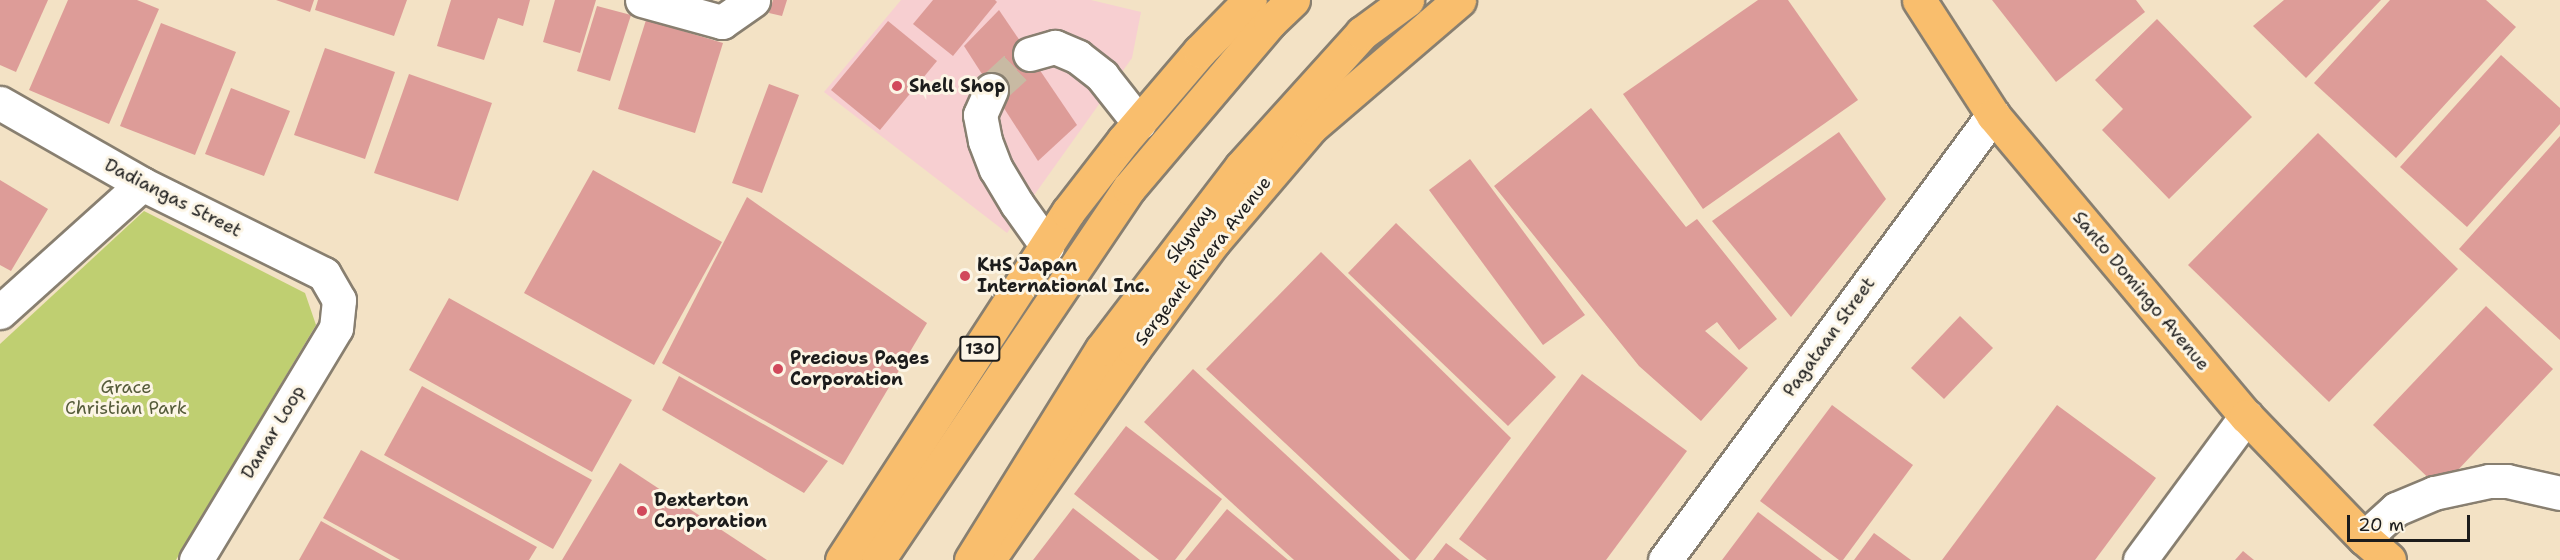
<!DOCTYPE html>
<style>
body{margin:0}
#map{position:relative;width:2560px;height:560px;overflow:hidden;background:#f3e2c5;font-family:"Shantell Sans",sans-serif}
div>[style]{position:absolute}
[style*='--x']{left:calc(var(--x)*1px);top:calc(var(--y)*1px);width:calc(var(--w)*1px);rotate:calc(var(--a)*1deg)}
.built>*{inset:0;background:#f7cfd1}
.green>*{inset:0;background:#bfcf71}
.building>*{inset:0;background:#dd9c98}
.minor-tunnel>*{height:33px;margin-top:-16.5px;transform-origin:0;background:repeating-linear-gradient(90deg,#c8baa3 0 33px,transparent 0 49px)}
.roads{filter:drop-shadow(2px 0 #887f70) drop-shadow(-2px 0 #887f70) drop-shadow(0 2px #887f70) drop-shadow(0 -2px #887f70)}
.minor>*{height:33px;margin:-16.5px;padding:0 16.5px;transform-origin:16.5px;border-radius:16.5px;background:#fff}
.major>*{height:33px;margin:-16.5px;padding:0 16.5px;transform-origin:16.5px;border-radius:16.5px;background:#f9be6d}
.highway>*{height:33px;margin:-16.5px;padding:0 16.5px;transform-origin:16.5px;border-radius:16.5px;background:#f9be6d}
.dots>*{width:16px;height:16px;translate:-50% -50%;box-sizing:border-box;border:3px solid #fcf5e5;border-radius:50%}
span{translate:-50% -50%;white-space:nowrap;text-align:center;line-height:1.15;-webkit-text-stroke:6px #fcf5e5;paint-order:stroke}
.shield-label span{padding:2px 4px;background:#fcf5e5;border:2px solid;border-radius:4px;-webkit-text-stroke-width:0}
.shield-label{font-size:16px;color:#1c1c1c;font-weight:700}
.poi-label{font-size:18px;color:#1c1c1c;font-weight:700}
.left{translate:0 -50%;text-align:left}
.street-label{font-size:18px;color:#1c1c1c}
.park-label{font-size:18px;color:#555b3a}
.scale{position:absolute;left:2347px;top:515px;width:123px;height:27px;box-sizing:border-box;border:3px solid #1c1c1c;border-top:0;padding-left:8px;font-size:18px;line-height:21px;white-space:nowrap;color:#1c1c1c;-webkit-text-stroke:4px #fcf5e5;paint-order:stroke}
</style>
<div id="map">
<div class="built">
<div style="clip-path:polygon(901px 0,1091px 0,1141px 12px,1132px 58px,1007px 233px,824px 92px)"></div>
</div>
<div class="green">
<div style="clip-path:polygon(144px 211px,305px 293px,316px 325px,176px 560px,0 560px,0 344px)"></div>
</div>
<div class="building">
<div style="clip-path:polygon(0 0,48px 0,16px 72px,0 65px)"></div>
<div style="clip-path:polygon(68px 0,137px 0,159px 9px,109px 124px,29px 90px)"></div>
<div style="clip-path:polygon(276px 0,314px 0,310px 12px)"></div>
<div style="clip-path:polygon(318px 0,407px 0,394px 36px,315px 10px)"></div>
<div style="clip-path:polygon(451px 0,530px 0,523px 26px,498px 18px,484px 60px,437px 46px)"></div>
<div style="clip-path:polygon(555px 0,596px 0,580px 53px,543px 42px)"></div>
<div style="clip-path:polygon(773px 0,787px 0,782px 16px,769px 13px)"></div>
<div style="clip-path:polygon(933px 0,995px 0,997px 2px,953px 56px,913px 24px)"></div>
<div style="clip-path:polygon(1758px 0,1788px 0,1858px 100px,1703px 209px,1623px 94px)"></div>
<div style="clip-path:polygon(1992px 0,2136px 0,2145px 12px,2056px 82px)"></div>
<div style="clip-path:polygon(2284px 0,2381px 0,2306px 78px,2253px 26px)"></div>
<div style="clip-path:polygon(2390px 0,2486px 0,2516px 27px,2396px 158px,2314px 83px)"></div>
<div style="clip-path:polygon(597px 6px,631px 15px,610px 81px,577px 71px)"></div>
<div style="clip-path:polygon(999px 10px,1077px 125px,1038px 161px,964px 46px)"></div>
<div style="clip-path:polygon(2157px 19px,2252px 117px,2169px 199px,2102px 130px,2123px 109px,2095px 80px)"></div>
<div style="clip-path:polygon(646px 20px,723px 43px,695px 133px,618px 109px)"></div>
<div style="clip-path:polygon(888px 21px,937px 61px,880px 130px,831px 90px)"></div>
<div style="clip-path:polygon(161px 23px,236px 52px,195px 155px,120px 126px)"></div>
<div style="clip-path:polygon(325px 48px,395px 72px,365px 159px,294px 135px)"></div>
<div style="clip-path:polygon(2501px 55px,2560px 108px,2560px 124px,2467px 227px,2400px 167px)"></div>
<div style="clip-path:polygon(409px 74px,492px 103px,458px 201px,374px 173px)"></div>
<div style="clip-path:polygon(769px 84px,799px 95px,762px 193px,732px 183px)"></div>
<div style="clip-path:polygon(231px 88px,290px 111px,264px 176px,205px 154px)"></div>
<div style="clip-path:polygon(1591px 108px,1686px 227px,1697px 219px,1777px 319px,1739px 350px,1717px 322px,1705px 331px,1748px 368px,1701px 421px,1639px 366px,1494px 186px)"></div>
<div style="clip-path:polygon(1839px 132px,1886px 199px,1791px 317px,1712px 221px)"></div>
<div style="clip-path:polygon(2318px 133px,2458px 269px,2329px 402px,2188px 265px)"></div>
<div style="clip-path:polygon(2560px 136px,2560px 340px,2459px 249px)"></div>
<div style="clip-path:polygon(1470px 159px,1585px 315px,1543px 345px,1429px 190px)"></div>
<div style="clip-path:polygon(593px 170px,722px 242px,654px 365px,524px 293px)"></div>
<div style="clip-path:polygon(0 180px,48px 209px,11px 271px,0 265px)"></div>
<div style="clip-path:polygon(747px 197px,927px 323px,843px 465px,662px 363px)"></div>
<div style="clip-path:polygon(1396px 223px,1556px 377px,1508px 426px,1348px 273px)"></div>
<div style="clip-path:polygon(1321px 252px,1511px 438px,1415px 560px,1410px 560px,1206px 369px)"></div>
<div style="clip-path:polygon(449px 298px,632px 400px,592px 472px,409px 370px)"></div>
<div style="clip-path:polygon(2486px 306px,2553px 369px,2440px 489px,2373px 425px)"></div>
<div style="clip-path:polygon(1960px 316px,1993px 348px,1944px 399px,1911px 368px)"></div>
<div style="clip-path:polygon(1193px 369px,1400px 560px,1294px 560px,1144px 422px)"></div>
<div style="clip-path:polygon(1582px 374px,1687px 451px,1606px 560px,1487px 560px,1459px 539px)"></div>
<div style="clip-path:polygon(679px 376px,828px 461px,804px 493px,662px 410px)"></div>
<div style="clip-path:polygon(422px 386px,592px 480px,553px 549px,384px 455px)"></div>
<div style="clip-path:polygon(1832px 405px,1913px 465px,1843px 560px,1839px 560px,1760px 501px)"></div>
<div style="clip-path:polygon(2057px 405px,2156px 478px,2095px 560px,1942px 560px)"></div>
<div style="clip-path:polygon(1126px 426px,1222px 499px,1175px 560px,1159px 560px,1074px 494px)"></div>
<div style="clip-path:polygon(361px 450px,537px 547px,529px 560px,400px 560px,323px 518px)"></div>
<div style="clip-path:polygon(620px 463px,767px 560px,562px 560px)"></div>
<div style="clip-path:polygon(1073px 508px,1140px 560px,1033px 560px)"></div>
<div style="clip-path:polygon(1227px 509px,1288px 560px,1185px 560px)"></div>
<div style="clip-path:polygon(1758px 512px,1822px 560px,1722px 560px)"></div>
<div style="clip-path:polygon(321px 521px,391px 560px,299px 560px)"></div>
<div style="clip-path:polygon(1874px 533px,1911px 560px,1854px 560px)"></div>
<div style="clip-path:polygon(1446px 543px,1469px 560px,1433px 560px)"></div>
<div style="clip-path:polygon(2243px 551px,2254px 560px,2235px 560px)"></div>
</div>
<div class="minor-tunnel">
<div style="--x:991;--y:90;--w:53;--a:-42.7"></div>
</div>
<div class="roads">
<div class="minor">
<div style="--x:642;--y:0;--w:83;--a:15.4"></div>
<div style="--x:722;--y:22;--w:38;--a:-35"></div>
<div style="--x:1030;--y:54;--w:26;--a:-16"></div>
<div style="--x:1055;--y:47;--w:25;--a:23"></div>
<div style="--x:1078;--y:57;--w:31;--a:38"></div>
<div style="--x:1102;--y:76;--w:60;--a:51.8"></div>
<div style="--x:991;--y:90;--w:27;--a:114"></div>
<div style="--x:980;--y:115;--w:26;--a:79"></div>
<div style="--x:985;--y:141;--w:30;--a:69"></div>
<div style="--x:996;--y:169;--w:41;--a:59"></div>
<div style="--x:1017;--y:204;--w:52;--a:54.5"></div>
<div style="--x:0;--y:103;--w:163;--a:29.7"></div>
<div style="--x:142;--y:184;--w:203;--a:26.3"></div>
<div style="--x:324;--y:274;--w:30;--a:60"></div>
<div style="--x:339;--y:300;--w:28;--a:96"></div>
<div style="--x:336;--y:328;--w:271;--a:121.1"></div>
<div style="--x:0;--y:312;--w:191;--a:-42"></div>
<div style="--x:2364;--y:538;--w:43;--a:-42.2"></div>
<div style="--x:2396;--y:509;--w:41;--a:-22.8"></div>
<div style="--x:2434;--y:493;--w:56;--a:-12.3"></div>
<div style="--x:2489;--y:481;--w:18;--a:0"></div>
<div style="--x:2507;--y:481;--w:54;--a:12.8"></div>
<div style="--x:1665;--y:560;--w:553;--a:-53.61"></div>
<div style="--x:2140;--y:560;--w:179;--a:-53.6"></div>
</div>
<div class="major">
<div style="--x:1919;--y:0;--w:137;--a:57.2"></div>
<div style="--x:1993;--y:115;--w:393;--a:50"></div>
<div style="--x:2246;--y:416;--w:170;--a:46"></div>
<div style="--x:2364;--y:538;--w:33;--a:41"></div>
<div style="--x:842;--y:560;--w:415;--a:-57"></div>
<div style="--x:1068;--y:212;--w:90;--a:-52.2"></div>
<div style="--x:1123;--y:141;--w:118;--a:-49.5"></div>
<div style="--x:1200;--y:51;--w:71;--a:-45.6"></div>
<div style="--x:988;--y:560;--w:257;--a:-55.3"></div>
<div style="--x:1134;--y:349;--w:134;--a:-53.5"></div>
<div style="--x:1214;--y:241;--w:150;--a:-49.6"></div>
<div style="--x:1311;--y:127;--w:195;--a:-40.6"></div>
</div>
<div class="highway">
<div style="--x:878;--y:560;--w:449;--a:-56"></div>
<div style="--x:1129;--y:188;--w:218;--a:-49.7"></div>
<div style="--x:1270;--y:22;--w:32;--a:-44"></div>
<div style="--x:971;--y:560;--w:248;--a:-58.2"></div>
<div style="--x:1102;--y:349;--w:229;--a:-52.6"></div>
<div style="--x:1241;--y:167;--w:181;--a:-47.9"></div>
<div style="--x:1362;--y:33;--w:56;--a:-36.3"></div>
</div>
</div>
<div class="dots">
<div style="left:897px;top:86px;background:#d1495b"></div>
<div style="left:965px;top:276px;background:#d1495b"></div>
<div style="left:778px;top:369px;background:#d1495b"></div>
<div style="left:642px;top:511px;background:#d1495b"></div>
</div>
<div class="shield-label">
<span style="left:980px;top:349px">130</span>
</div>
<div class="poi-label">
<span class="left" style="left:909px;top:86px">Shell Shop</span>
<span class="left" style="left:977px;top:276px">KHS Japan<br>International Inc.</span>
<span class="left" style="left:790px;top:369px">Precious Pages<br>Corporation</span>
<span class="left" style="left:654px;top:511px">Dexterton<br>Corporation</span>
</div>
<div class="street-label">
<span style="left:173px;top:198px;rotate:27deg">Dadiangas Street</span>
<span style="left:1190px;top:234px;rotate:-53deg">Skyway</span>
<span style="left:1203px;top:261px;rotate:-52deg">Sergeant Rivera Avenue</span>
<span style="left:2141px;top:291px;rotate:50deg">Santo Domingo Avenue</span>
<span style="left:1829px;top:337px;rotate:-54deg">Pagataan Street</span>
<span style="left:273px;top:432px;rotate:-59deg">Damar Loop</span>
</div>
<div class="park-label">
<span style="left:126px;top:398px">Grace<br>Christian Park</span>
</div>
<div class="scale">20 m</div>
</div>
